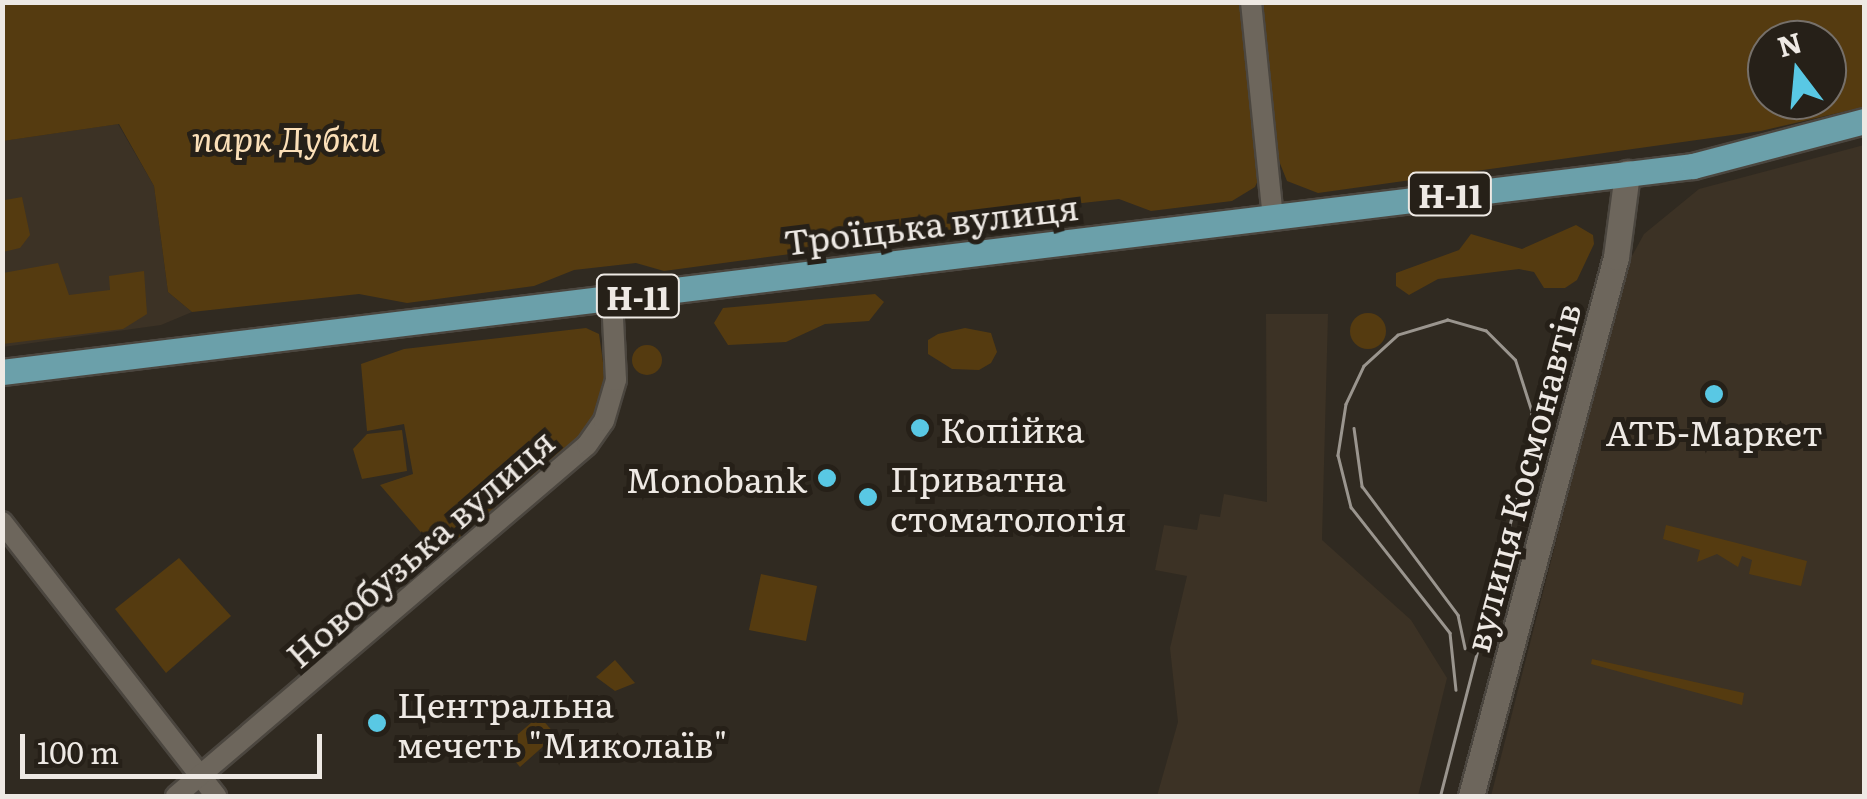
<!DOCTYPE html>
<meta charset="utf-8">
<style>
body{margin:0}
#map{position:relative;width:1867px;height:799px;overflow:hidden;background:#302a21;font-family:Literata,serif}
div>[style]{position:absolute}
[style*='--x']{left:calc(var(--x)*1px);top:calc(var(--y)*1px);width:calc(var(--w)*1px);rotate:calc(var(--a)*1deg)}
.built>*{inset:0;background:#3c3225}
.green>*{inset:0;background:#553b10}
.round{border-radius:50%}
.roads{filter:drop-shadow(2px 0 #4b463f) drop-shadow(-2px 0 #4b463f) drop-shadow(0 2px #4b463f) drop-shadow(0 -2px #4b463f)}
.street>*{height:20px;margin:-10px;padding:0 10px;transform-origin:10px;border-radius:10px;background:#6d665c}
.secondary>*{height:25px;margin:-12.5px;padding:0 12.5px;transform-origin:12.5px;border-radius:12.5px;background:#6d665c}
.primary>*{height:25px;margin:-12.5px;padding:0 12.5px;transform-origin:12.5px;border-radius:12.5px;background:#6ba0aa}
.tram>*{height:2.5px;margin:-1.25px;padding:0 1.25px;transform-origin:1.25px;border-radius:1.25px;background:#9a958e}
.dots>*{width:28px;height:28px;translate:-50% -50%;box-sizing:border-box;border:5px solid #262018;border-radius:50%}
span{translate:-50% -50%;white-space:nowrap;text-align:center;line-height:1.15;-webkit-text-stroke:10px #262018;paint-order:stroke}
.shield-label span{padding:2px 8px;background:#262018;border:2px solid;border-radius:8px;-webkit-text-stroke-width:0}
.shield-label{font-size:32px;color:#eee9e4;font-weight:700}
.park-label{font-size:35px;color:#fbdfb8;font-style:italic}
.street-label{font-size:35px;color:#eee9e4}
.poi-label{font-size:35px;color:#eee9e4}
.left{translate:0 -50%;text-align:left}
.right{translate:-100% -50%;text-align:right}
.frame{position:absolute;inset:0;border:5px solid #eee9e4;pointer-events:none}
.north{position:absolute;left:1747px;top:20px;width:100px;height:100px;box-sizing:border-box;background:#262018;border:2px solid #76706a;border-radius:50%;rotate:344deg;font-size:28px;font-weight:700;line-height:40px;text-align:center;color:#eee9e4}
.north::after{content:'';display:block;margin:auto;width:35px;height:45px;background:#59c8e4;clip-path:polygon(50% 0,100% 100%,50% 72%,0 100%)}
.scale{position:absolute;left:20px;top:734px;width:302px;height:45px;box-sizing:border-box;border:5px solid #eee9e4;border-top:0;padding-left:12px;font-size:30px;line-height:35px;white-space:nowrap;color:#eee9e4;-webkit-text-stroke:8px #262018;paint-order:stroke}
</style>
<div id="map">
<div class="built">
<div style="clip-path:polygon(118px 124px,154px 186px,168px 292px,192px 312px,161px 325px,3px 347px,2px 141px)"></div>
<div style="clip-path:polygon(1864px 145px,1864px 796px,1491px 796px,1626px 267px,1644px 234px,1699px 189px)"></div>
<div style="clip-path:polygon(1266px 314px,1328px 314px,1322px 540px,1411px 620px,1447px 678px,1418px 796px,1157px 796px,1178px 722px,1170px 648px,1187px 576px,1155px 570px,1164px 525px,1197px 530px,1200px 514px,1220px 517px,1224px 494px,1267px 502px)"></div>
</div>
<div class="green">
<div style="clip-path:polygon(evenodd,2px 3px,1864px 3px,1864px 107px,1761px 131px,1318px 193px,1287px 181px,1273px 146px,1255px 187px,1232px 201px,1151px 211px,1119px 199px,1064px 205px,1043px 220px,664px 271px,636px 263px,574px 270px,534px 286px,407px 303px,359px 294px,192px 312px,168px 292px,154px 186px,119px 124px,3px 141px,2px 3px,1767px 40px,1827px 40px,1827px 100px,1767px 100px,1767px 40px)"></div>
<div style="clip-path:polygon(2px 185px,5px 200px,22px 197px,30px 235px,20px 248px,3px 252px)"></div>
<div style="clip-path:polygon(1576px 225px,1593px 235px,1594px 244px,1577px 280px,1565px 288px,1544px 288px,1534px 272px,1519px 269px,1438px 279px,1409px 295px,1396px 286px,1396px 273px,1459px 250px,1471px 234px,1522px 249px)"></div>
<div style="clip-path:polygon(58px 263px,69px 295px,110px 290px,109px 276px,144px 271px,147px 314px,123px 329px,3px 344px,3px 273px)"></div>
<div style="clip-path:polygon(875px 294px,884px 302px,869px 321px,825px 324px,786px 342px,728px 345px,714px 323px,723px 308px)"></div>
<div class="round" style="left:1350px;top:313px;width:36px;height:36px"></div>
<div style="clip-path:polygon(586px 328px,599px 334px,606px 383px,588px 432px,442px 557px,380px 485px,413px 474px,404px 424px,367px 431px,361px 364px,404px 349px)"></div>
<div style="clip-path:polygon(965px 328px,991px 333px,997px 352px,991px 363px,979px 370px,952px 369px,928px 354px,928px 340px,938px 334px)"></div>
<div class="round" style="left:632px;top:345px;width:30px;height:30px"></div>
<div style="clip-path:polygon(402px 430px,407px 471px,362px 479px,353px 449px,367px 434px)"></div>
<div style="clip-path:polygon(1666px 525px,1807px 561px,1801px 586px,1749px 574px,1752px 560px,1742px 556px,1738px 567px,1717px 554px,1697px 562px,1700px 550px,1663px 539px)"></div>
<div style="clip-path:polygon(179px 558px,231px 616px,166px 673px,115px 609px)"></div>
<div style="clip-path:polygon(761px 574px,817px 586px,806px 641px,749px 630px)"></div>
<div style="clip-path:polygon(1592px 659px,1744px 693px,1742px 705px,1591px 664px)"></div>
<div style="clip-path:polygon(615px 660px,635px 683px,615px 691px,596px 677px)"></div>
<div style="clip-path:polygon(539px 716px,556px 735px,520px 767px,503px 747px)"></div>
</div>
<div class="roads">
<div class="street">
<div style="--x:1251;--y:2;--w:216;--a:84.2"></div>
<div style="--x:2;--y:522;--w:348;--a:52"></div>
<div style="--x:176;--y:796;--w:540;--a:-40.5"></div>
<div style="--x:587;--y:445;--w:29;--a:-55"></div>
<div style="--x:604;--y:421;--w:43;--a:-73.7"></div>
<div style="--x:616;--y:380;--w:81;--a:-92.8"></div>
</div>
<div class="secondary">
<div style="--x:1471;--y:796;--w:558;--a:-74.94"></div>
<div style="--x:1616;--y:257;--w:85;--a:-82.5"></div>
</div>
<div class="primary">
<div style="--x:2;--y:372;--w:1704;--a:-6.95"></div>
<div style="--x:1693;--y:166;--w:177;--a:-14.7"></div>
</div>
</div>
<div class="tram">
<div style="--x:1354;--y:428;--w:59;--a:82.1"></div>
<div style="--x:1362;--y:486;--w:161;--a:53.3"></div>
<div style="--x:1458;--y:615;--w:34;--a:78"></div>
<div style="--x:1440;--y:796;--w:370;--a:-75.6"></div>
<div style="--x:1532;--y:438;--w:28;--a:-92"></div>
<div style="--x:1531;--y:410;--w:52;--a:-107.7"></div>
<div style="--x:1515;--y:360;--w:41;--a:-135"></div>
<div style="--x:1486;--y:331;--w:40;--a:-164"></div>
<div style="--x:1448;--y:320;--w:52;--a:163.3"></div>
<div style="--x:1398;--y:335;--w:46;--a:137.6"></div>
<div style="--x:1364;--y:366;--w:42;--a:115.3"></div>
<div style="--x:1346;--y:404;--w:52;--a:98.9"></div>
<div style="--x:1338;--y:455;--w:54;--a:76"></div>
<div style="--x:1351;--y:507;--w:160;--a:51.8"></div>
<div style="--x:1450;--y:633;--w:57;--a:84"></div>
</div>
<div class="dots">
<div style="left:1714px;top:394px;background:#59c8e4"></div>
<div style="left:920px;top:428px;background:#59c8e4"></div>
<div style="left:827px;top:478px;background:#59c8e4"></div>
<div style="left:868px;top:497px;background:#59c8e4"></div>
<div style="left:377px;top:723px;background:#59c8e4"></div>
</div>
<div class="shield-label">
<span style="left:1450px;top:194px">Н-11</span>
<span style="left:638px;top:296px">Н-11</span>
</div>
<div class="park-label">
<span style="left:286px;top:137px">парк Дубки</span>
</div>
<div class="street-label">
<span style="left:931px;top:223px;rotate:-7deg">Троїцька вулиця</span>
<span style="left:1521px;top:477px;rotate:-75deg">вулиця Космонавтів</span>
<span style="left:419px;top:547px;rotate:-41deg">Новобузька вулиця</span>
</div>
<div class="poi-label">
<span class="left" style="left:940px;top:428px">Копійка</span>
<span style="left:1714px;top:431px">АТБ-Маркет</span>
<span class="left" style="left:890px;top:497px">Приватна<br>стоматологія</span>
<span class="right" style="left:807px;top:478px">Monobank</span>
<span class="left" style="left:397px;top:723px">Центральна<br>мечеть "Миколаїв"</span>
</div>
<div class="frame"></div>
<div class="north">N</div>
<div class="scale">100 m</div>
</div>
